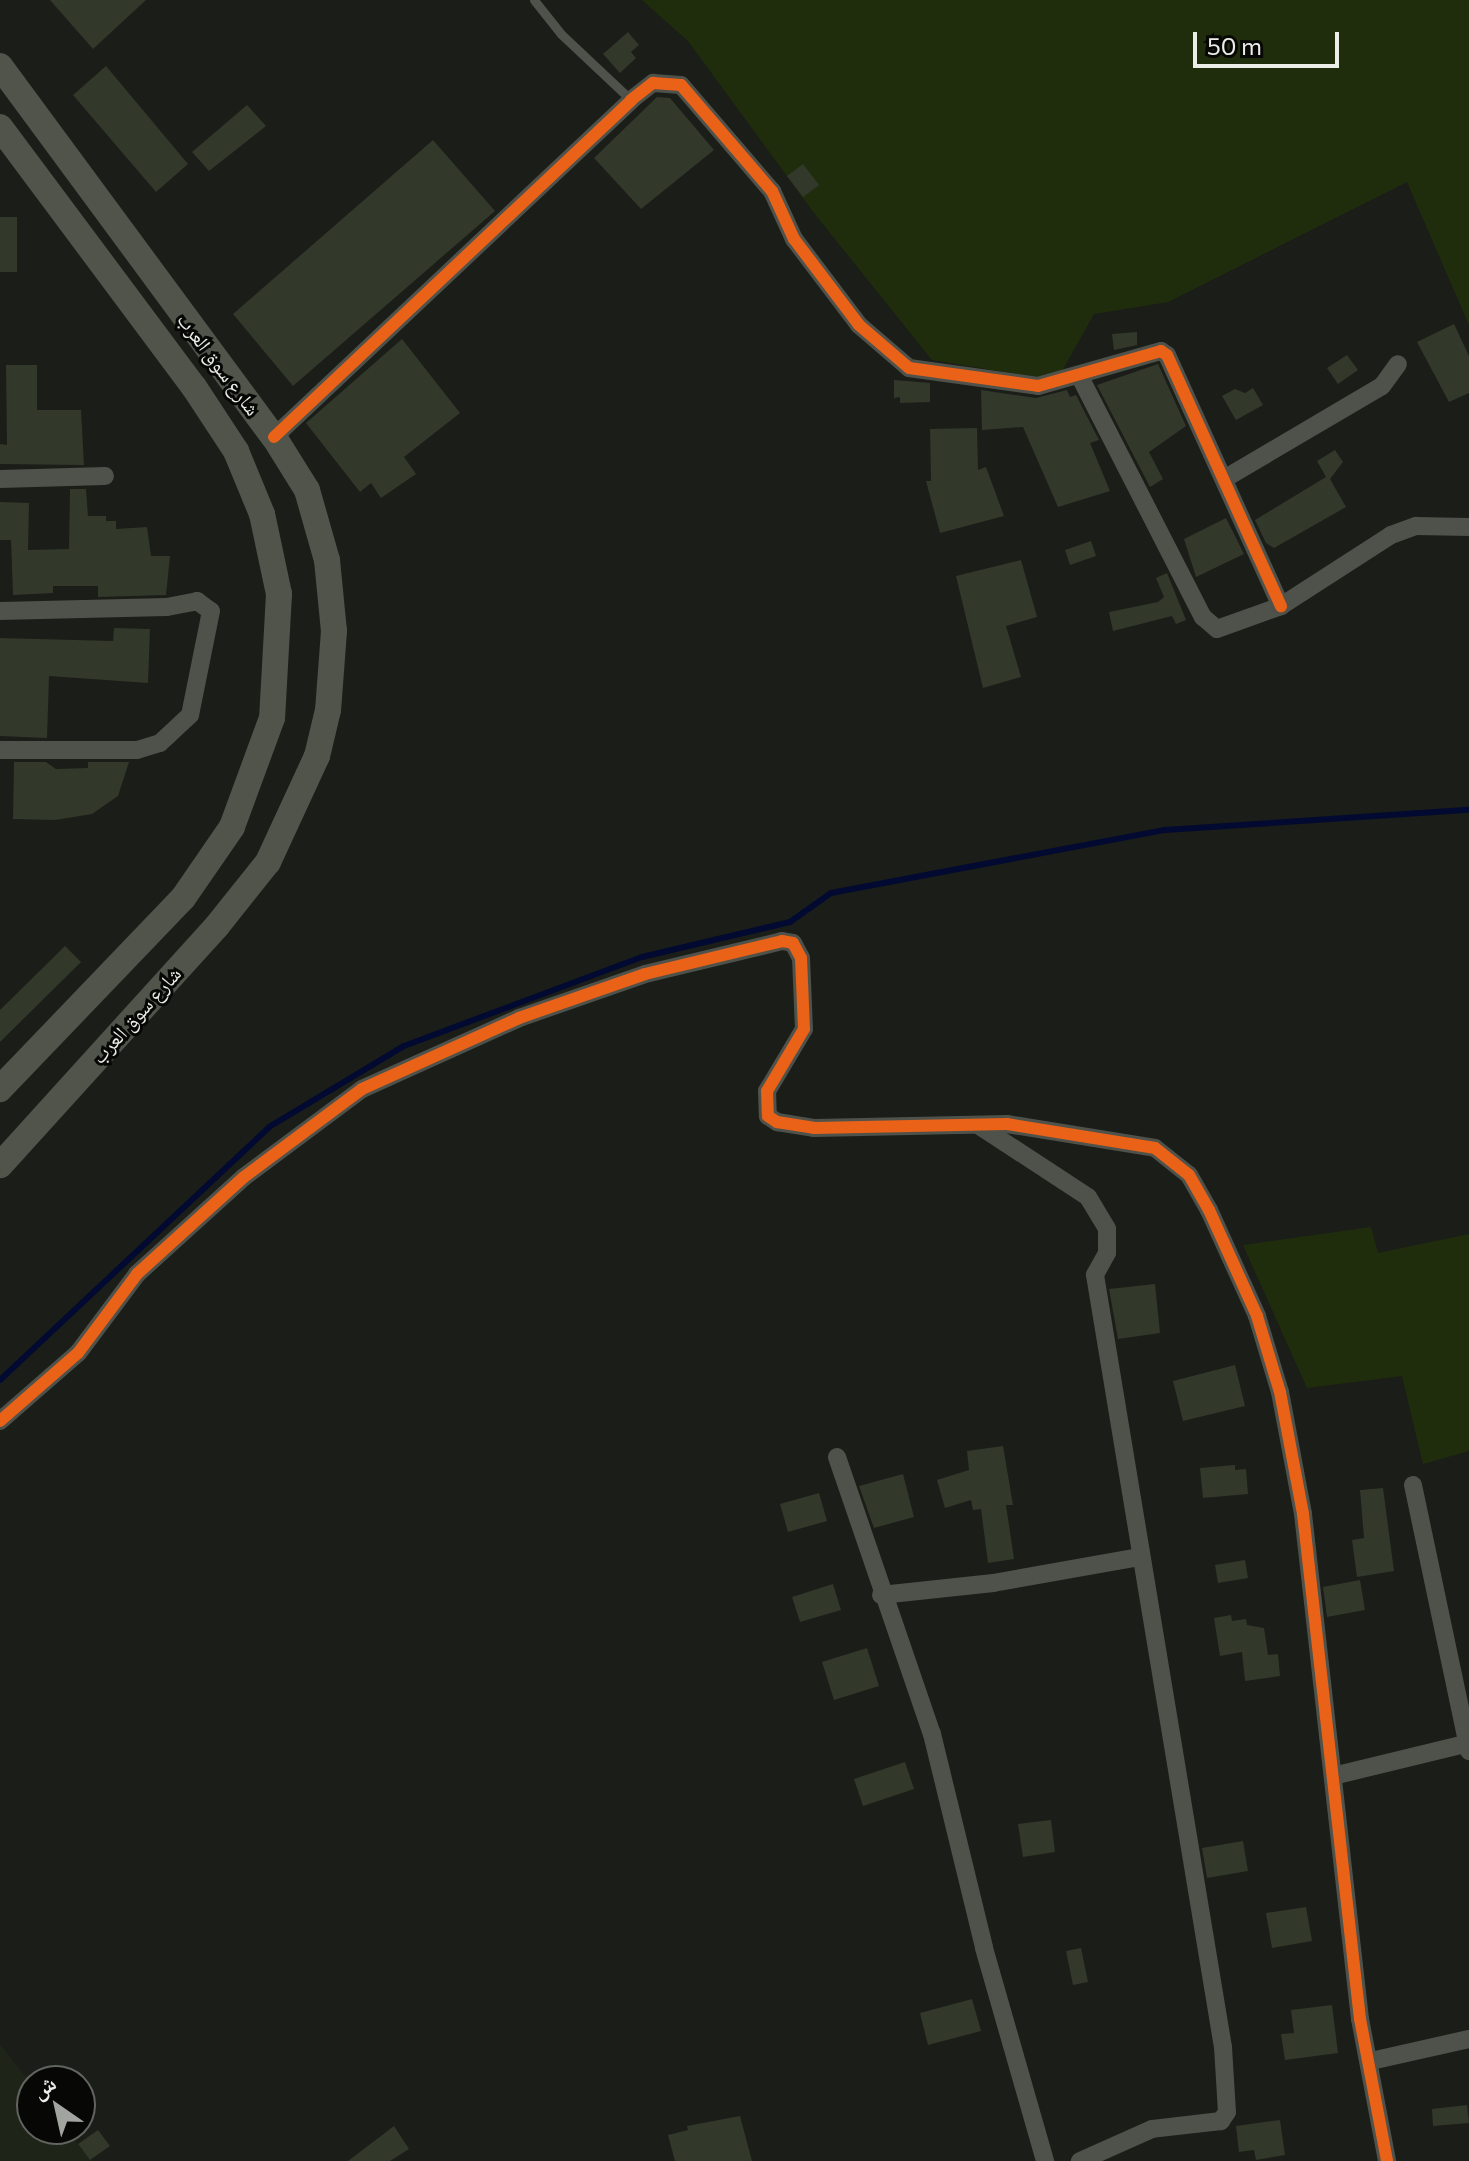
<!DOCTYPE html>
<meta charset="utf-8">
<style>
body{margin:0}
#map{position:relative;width:1469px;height:2161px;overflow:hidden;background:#1b1d18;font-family:Commissioner,"Noto Naskh Arabic",sans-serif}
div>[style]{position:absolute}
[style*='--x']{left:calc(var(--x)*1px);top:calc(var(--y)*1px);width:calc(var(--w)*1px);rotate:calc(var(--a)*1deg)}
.built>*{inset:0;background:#1e2418}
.green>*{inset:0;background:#202d0c}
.stream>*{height:6px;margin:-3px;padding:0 3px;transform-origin:3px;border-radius:3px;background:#020a31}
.building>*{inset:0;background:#32382a}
.service>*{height:9px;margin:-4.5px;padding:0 4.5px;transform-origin:4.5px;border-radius:4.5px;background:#4e524a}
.minor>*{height:18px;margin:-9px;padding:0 9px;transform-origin:9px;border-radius:9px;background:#4e524a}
.secondary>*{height:26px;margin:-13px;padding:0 13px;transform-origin:13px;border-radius:13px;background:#50544a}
.cycleway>*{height:12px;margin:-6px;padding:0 6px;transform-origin:6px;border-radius:6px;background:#ea6118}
span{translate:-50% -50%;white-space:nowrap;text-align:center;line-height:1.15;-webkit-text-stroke:6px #070805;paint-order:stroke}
.street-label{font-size:20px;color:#ebede8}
.north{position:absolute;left:16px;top:2065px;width:80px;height:80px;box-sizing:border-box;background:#070805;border:2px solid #626460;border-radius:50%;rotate:326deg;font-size:22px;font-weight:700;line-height:32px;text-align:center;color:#ebede8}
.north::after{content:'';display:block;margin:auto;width:28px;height:36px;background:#a2a49f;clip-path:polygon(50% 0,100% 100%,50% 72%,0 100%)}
.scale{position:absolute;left:1193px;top:32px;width:146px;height:36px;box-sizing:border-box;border:4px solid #ebede8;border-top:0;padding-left:10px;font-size:24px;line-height:28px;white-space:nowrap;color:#ebede8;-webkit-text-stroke:6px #070805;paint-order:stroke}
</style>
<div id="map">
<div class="built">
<div style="clip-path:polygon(0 2044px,32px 2085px,32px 2129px,66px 2129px,91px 2161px,0 2161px)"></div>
</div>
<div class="green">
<div style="clip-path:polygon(642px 0,1469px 0,1469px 325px,1407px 182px,1168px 302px,1094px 314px,1062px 371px,1035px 377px,932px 360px,814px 213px,688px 41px)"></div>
<div style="clip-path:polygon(1371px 1227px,1378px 1253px,1469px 1234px,1469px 1451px,1423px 1464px,1402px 1376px,1307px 1388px,1243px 1245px)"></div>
</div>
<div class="stream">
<div style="--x:0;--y:1380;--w:369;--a:-43.2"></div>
<div style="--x:269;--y:1127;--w:157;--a:-31"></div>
<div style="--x:404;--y:1046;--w:254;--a:-20.5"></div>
<div style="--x:642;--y:957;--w:152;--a:-13.3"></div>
<div style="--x:790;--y:922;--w:50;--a:-35.3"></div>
<div style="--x:831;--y:893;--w:340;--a:-10.7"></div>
<div style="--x:1165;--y:830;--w:305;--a:-3.8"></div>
</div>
<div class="building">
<div style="clip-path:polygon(50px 0,146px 0,93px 49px)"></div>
<div style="clip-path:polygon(628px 32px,639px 45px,631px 52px,636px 58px,620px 73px,603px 54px)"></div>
<div style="clip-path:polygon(106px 66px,188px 164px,156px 192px,73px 95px)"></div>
<div style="clip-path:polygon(657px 97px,670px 98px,714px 150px,641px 209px,594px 158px)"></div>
<div style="clip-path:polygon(247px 105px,266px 126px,209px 171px,192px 152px)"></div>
<div style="clip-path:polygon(433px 140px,495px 211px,293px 386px,233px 314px)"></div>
<div style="clip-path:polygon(803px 164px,819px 185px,803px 197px,787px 176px)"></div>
<div style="clip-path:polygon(0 217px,17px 217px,17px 272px,0 272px)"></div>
<div style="clip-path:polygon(1454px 324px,1469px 356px,1469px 393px,1449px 402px,1417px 342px)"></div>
<div style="clip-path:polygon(1137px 332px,1137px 345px,1114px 350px,1112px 334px)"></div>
<div style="clip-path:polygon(402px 339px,460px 413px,404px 457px,416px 474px,381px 498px,371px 483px,360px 492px,306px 423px)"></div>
<div style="clip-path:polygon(1347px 355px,1358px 370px,1338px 384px,1327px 368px)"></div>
<div style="clip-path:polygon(1158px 364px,1186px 426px,1149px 452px,1163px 479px,1150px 487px,1097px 385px)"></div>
<div style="clip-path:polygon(6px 365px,37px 365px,37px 410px,81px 410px,84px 465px,0 464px,0 444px,7px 445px)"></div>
<div style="clip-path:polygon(894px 380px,930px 383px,930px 402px,900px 403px,900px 397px,894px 398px)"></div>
<div style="clip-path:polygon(1253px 388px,1263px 405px,1236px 420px,1222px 396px,1235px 389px,1245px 393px)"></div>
<div style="clip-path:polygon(981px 390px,1036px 398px,1067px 390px,1070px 397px,1076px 395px,1099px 440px,1090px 443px,1110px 491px,1058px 507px,1023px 427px,982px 430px)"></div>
<div style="clip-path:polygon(977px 428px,978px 470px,986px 467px,1004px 516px,940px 533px,926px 481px,931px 481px,930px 429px)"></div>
<div style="clip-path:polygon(1335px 450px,1343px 462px,1330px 479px,1346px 507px,1274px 548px,1266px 543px,1255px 520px,1326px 477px,1317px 461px)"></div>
<div style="clip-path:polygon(70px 489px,86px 489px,88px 516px,106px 516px,106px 521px,116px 521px,116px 529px,147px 527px,151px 556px,170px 556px,166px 595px,98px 597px,98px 586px,53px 586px,53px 593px,13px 595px,11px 540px,0 540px,0 502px,29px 503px,28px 550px,69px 549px)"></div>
<div style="clip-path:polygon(1226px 518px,1244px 554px,1196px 577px,1184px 539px)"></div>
<div style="clip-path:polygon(1091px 541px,1096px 556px,1070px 565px,1065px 550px)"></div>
<div style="clip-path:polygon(1021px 560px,1037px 617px,1006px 626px,1021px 677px,983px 688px,956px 576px)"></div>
<div style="clip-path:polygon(1167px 573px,1186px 620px,1176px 624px,1172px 616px,1113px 631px,1109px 612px,1158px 602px,1164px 597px,1156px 578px)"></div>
<div style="clip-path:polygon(114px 628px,150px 629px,148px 683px,49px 676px,47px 738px,0 736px,0 638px,113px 641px)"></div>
<div style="clip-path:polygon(14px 762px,46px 762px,56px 769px,88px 768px,88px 762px,129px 762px,118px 796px,92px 814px,55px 820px,13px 819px)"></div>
<div style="clip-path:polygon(65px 946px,81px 962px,0 1042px,0 1010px)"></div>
<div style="clip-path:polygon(1155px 1284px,1160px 1333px,1118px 1339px,1109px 1289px)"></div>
<div style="clip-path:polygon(1235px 1365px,1245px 1406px,1183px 1421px,1173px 1381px)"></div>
<div style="clip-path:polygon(1003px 1446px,1013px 1505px,1006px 1505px,1014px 1559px,988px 1563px,981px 1509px,973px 1510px,971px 1500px,945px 1508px,937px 1480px,969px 1470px,967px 1451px)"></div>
<div style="clip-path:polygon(1235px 1465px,1235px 1470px,1246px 1469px,1248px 1494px,1203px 1498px,1200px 1468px)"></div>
<div style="clip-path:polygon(903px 1474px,914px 1517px,874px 1528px,859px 1486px)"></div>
<div style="clip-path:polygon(1383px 1488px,1394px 1571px,1357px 1577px,1352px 1540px,1364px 1538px,1360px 1490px)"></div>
<div style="clip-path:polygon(819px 1493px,827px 1521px,788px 1532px,780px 1504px)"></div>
<div style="clip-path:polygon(1245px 1560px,1248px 1578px,1218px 1583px,1215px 1565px)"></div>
<div style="clip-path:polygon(1360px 1580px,1365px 1610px,1327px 1617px,1323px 1587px)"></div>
<div style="clip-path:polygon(833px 1584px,841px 1610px,800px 1622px,792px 1597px)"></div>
<div style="clip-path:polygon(1231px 1615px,1232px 1621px,1246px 1619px,1247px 1625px,1264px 1628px,1268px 1655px,1278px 1654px,1280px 1676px,1245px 1681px,1242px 1652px,1220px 1656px,1214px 1618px)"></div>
<div style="clip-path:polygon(867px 1648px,879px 1686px,834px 1700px,822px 1662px)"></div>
<div style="clip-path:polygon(905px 1762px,914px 1789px,863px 1806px,854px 1779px)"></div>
<div style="clip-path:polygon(1051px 1820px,1055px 1852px,1023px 1857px,1018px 1824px)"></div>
<div style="clip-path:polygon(1243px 1841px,1248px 1871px,1207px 1878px,1202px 1848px)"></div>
<div style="clip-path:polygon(1306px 1907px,1312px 1941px,1272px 1948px,1266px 1913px)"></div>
<div style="clip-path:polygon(1081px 1948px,1088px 1982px,1073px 1985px,1066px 1951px)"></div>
<div style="clip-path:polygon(972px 1999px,981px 2031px,928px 2045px,920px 2013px)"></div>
<div style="clip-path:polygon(1332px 2005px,1338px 2053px,1285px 2060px,1281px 2034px,1294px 2033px,1291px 2010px)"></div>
<div style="clip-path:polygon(1467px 2105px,1469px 2123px,1433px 2126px,1432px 2109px)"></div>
<div style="clip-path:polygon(740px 2116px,752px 2161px,675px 2161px,668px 2135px,688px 2130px,687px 2126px)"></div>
<div style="clip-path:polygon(1280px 2120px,1285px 2155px,1256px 2160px,1254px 2150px,1239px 2152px,1236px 2126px)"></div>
<div style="clip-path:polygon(394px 2126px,409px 2149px,390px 2161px,348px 2161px)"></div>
<div style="clip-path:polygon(98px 2130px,110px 2146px,90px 2160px,78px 2144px)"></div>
</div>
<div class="service">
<div style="--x:534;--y:0;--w:43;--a:51.5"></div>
<div style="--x:561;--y:34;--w:96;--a:43.3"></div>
</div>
<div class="minor">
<div style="--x:1080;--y:377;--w:270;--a:62.9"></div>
<div style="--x:1203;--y:617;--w:18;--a:41"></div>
<div style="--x:1217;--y:629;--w:68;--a:-19.8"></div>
<div style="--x:1281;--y:606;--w:131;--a:-32.8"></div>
<div style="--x:1391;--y:535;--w:27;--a:-20"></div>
<div style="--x:1416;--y:526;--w:53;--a:1.1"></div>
<div style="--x:274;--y:437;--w:491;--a:-43.3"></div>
<div style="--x:631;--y:100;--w:28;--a:-38"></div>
<div style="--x:653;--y:83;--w:28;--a:4"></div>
<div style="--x:681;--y:85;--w:140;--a:49.4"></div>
<div style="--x:772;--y:191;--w:53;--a:65.4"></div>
<div style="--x:794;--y:239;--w:108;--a:52.9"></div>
<div style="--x:859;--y:325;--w:66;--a:40.7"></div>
<div style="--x:909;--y:368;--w:130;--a:7.9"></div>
<div style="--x:1038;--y:386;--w:128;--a:-15.9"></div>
<div style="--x:1161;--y:351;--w:7;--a:34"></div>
<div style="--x:1167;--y:355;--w:276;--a:65.6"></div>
<div style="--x:0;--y:479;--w:105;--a:-1.6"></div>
<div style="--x:1224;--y:479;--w:183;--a:-30.5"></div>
<div style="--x:1382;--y:386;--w:27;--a:-54"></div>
<div style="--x:0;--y:611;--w:167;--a:-1.4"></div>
<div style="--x:167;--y:607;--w:31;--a:-11"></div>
<div style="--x:197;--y:601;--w:17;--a:36"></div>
<div style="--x:211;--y:611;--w:106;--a:101.4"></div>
<div style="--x:190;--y:715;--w:41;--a:137"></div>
<div style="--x:160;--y:743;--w:24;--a:163"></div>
<div style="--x:137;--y:750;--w:137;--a:180"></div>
<div style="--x:978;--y:1125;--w:131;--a:33.2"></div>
<div style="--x:1088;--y:1197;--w:37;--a:59"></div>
<div style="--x:1107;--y:1229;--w:24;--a:90"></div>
<div style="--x:1107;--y:1253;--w:25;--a:119"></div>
<div style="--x:1095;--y:1275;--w:783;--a:80.59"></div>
<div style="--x:1223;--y:2047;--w:65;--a:86.5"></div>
<div style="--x:1227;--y:2112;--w:11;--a:124"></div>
<div style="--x:1221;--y:2121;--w:69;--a:173.4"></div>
<div style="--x:1152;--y:2129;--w:79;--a:156"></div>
<div style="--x:0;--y:1421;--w:103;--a:-41.1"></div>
<div style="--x:78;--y:1353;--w:99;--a:-53.2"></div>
<div style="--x:137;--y:1274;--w:144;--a:-42.2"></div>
<div style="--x:244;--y:1177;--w:147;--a:-36.7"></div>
<div style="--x:362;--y:1089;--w:172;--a:-24.3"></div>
<div style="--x:519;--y:1018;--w:133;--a:-19.2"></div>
<div style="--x:645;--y:974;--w:141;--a:-13.5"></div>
<div style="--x:782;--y:941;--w:11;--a:10"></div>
<div style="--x:793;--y:943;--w:17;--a:62"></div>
<div style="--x:801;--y:958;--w:71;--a:87.6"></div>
<div style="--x:804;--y:1029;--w:72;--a:120.8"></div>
<div style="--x:767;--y:1091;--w:25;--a:88"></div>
<div style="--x:768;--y:1116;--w:11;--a:34"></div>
<div style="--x:777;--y:1122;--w:37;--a:9"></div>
<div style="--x:814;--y:1128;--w:193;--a:-1.2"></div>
<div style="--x:1007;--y:1124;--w:150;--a:9.2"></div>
<div style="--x:1155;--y:1148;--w:43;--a:38.5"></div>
<div style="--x:1189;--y:1175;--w:40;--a:60.3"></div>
<div style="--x:1209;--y:1210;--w:116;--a:65.6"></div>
<div style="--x:1257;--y:1316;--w:79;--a:73.2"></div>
<div style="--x:1280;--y:1392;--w:124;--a:79.3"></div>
<div style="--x:1303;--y:1514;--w:508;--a:83.56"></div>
<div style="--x:1360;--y:2019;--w:145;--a:79.2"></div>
<div style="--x:837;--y:1457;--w:293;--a:71.1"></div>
<div style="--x:932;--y:1734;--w:220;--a:76.3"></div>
<div style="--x:984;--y:1948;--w:222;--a:74"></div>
<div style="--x:1413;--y:1485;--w:272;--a:78.1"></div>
<div style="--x:881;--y:1595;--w:113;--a:-6.1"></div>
<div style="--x:993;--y:1583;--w:148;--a:-10.1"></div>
<div style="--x:1333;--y:1776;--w:140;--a:-13.6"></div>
<div style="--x:1371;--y:2061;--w:100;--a:-12.7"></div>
</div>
<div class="secondary">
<div style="--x:0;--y:66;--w:461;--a:53.6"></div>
<div style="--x:274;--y:437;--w:62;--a:58.1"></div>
<div style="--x:307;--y:490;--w:73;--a:74.1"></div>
<div style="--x:327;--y:560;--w:71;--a:84.4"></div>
<div style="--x:334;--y:631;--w:79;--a:94.3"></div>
<div style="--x:328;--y:710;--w:47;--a:103.4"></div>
<div style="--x:317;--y:756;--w:117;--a:114.8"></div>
<div style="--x:268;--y:862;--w:82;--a:128.6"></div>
<div style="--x:217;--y:926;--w:323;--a:132.2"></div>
<div style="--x:0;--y:127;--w:324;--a:53.3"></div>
<div style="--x:194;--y:387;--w:77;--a:56.7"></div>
<div style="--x:236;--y:451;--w:68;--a:67.6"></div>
<div style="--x:262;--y:514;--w:82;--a:78"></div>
<div style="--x:279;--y:594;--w:124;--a:93.2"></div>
<div style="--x:272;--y:718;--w:116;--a:110.2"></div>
<div style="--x:232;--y:827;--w:86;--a:124.6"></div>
<div style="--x:183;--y:898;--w:265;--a:133.8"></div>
</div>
<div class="cycleway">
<div style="--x:274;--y:437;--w:491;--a:-43.3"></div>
<div style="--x:631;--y:100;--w:28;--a:-38"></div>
<div style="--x:653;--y:83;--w:28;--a:4"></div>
<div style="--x:681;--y:85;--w:140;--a:49.4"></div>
<div style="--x:772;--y:191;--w:53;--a:65.4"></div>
<div style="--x:794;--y:239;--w:108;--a:52.9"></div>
<div style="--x:859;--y:325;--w:66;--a:40.7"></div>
<div style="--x:909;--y:368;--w:130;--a:7.9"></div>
<div style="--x:1038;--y:386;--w:128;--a:-15.9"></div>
<div style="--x:1161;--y:351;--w:7;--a:34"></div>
<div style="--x:1167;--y:355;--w:276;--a:65.6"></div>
<div style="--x:0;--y:1421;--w:103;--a:-41.1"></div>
<div style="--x:78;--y:1353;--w:99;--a:-53.2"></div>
<div style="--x:137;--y:1274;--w:144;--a:-42.2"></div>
<div style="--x:244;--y:1177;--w:147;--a:-36.7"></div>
<div style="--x:362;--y:1089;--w:172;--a:-24.3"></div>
<div style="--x:519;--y:1018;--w:133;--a:-19.2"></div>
<div style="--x:645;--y:974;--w:141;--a:-13.5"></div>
<div style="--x:782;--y:941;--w:11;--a:10"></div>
<div style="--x:793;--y:943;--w:17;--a:62"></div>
<div style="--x:801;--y:958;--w:71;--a:87.6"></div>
<div style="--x:804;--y:1029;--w:72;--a:120.8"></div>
<div style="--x:767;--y:1091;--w:25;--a:88"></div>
<div style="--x:768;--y:1116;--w:11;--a:34"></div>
<div style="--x:777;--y:1122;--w:37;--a:9"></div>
<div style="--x:814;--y:1128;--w:193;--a:-1.2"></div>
<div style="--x:1007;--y:1124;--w:150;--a:9.2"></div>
<div style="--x:1155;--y:1148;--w:43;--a:38.5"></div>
<div style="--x:1189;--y:1175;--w:40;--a:60.3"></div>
<div style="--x:1209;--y:1210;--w:116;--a:65.6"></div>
<div style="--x:1257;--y:1316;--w:79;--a:73.2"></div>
<div style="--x:1280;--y:1392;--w:124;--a:79.3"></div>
<div style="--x:1303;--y:1514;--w:508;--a:83.56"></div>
<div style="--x:1360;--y:2019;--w:145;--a:79.2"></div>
</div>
<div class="street-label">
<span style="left:219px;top:364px;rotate:53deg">شارع سوق العرب</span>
<span style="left:136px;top:1015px;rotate:-48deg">شارع سوق العرب</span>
</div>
<div class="north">ش</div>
<div class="scale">50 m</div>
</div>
